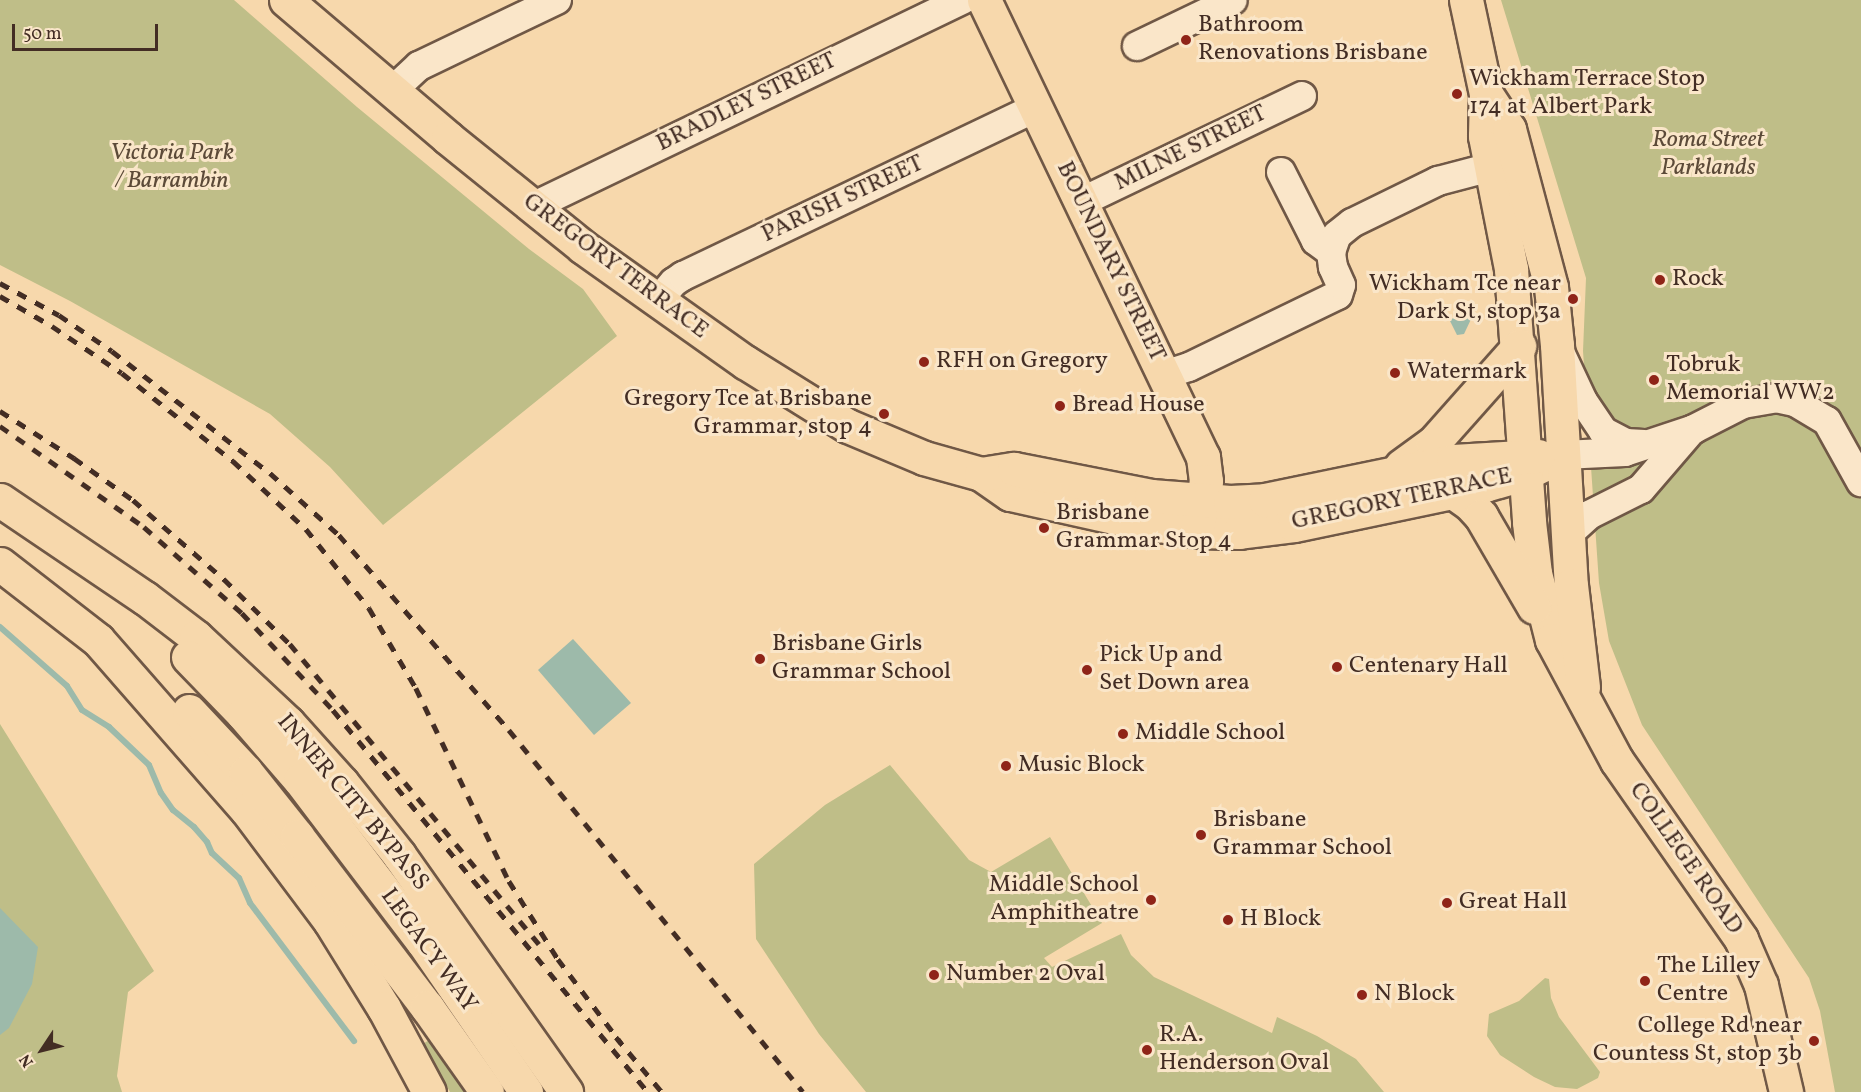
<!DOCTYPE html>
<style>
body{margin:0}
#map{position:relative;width:1861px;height:1092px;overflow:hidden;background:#f7d8ac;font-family:Vollkorn,serif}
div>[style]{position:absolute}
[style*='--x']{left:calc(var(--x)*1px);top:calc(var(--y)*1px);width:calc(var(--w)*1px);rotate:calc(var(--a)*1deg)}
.green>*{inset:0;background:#bfbe88}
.water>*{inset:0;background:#9dbaaa}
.stream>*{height:6px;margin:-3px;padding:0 3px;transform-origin:3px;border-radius:3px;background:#9dbaaa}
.roads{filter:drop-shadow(2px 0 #705846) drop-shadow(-2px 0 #705846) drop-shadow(0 2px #705846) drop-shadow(0 -2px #705846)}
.minor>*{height:28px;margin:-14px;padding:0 14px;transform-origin:14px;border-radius:14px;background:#fae6c9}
.major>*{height:33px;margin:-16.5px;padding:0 16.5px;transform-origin:16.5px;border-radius:16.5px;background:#f7d8ac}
.highway>*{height:33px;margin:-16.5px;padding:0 16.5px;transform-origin:16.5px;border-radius:16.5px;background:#f7d8ac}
.rail>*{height:4.5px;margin-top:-2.25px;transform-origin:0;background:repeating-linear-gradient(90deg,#432d24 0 10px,transparent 0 20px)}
.dots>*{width:16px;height:16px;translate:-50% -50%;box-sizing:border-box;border:3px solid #fae6c9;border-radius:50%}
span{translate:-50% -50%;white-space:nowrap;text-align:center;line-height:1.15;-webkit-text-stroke:6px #fae6c9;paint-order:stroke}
.poi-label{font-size:24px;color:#432d24}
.left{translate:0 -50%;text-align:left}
.right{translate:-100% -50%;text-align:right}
.street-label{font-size:24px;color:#432d24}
.park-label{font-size:24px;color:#5c4a38;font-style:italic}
.north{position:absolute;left:12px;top:1020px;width:60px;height:60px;-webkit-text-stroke:4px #fae6c9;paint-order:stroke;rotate:235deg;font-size:16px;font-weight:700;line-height:24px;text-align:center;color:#432d24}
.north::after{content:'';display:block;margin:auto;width:21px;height:27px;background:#432d24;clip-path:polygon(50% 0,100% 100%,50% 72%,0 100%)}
.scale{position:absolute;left:12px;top:24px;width:146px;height:27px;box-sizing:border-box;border:3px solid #432d24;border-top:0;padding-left:8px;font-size:18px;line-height:21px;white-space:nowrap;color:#432d24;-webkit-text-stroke:4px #fae6c9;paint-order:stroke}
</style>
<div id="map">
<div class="green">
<div style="clip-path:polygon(0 0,234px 0,357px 107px,529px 249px,583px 289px,617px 336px,383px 525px,330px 467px,270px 414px,70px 301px,0 265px)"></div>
<div style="clip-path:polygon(1501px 0,1861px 0,1861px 1092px,1835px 1092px,1820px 1011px,1809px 978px,1642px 725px,1609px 641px,1599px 583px,1583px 351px,1586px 278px)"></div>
<div style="clip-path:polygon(0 724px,154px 971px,128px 992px,117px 1076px,122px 1092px,0 1092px)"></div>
<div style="clip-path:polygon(890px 765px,969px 860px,991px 872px,1050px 837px,1102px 923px,1044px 958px,1052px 967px,1121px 934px,1131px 955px,1154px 977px,1272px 1033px,1277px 1017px,1317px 1036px,1356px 1059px,1384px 1092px,866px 1092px,819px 1034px,756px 939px,754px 864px,825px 805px)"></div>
<div style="clip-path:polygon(1545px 978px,1549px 979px,1551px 998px,1559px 1017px,1600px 1072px,1598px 1078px,1577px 1089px,1555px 1087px,1534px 1077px,1500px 1055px,1487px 1036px,1489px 1014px,1519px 1001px)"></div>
<div style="clip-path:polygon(429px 1040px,466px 1092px,450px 1092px,423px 1044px)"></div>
</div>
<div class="water">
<div style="clip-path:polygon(1465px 306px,1473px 315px,1464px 334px,1457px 335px,1450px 321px)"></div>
<div style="clip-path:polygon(573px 639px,631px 703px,594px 735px,538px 670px)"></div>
<div style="clip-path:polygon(0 908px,38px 947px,32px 984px,9px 1028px,0 1035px)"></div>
</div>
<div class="stream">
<div style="--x:0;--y:627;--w:89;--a:41.4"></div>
<div style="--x:67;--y:686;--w:28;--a:58"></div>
<div style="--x:82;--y:710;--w:32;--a:32"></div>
<div style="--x:109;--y:727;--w:55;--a:43.5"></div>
<div style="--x:149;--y:765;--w:30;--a:67"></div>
<div style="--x:161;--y:793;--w:21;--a:55"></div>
<div style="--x:173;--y:810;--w:27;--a:39"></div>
<div style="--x:194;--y:827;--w:20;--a:49"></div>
<div style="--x:207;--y:842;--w:12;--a:66"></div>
<div style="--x:212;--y:853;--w:37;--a:43"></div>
<div style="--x:239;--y:878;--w:27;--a:66"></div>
<div style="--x:250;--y:903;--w:173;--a:53"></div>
</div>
<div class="roads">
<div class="minor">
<div style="--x:1137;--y:46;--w:106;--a:-25.6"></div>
<div style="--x:392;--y:91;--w:37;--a:-43"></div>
<div style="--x:419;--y:66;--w:153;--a:-25.6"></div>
<div style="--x:1281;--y:172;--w:77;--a:63.1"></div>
<div style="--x:1316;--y:241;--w:19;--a:36"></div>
<div style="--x:1081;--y:202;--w:245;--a:-25.6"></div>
<div style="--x:532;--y:207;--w:478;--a:-25.7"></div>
<div style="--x:657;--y:302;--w:26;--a:-50"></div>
<div style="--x:674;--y:282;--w:11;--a:-34"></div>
<div style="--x:683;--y:276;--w:391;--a:-25.5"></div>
<div style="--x:1559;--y:350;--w:56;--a:64.8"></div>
<div style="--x:1583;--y:401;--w:36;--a:56"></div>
<div style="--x:1603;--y:431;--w:26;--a:28"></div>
<div style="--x:1626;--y:443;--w:18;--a:3"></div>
<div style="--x:1164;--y:375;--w:26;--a:-18"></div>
<div style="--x:1189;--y:367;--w:165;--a:-25.8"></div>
<div style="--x:1338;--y:295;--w:10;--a:-73"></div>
<div style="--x:1341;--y:285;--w:20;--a:-114"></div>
<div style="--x:1333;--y:267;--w:15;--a:-98"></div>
<div style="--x:1331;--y:252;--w:18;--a:-71"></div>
<div style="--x:1337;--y:235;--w:19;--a:-39"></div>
<div style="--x:1352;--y:223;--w:96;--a:-26"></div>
<div style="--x:1438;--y:181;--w:55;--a:-14.8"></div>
<div style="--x:1563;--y:455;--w:62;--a:-2.8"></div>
<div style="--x:1625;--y:452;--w:73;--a:-18.4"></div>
<div style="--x:1694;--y:429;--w:55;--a:-27"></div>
<div style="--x:1743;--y:404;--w:34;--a:-10"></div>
<div style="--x:1776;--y:398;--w:19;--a:12"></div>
<div style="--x:1795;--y:402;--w:37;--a:31"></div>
<div style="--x:1827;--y:421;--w:70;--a:60.9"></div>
<div style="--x:1567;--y:535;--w:30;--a:-42"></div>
<div style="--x:1589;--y:515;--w:58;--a:-26.6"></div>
<div style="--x:1641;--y:489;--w:78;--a:-49.2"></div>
</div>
<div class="major">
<div style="--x:286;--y:0;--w:213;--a:40.4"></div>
<div style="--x:448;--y:138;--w:174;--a:38.9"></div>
<div style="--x:583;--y:247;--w:199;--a:35.4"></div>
<div style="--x:745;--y:362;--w:121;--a:31.9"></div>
<div style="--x:848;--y:426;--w:82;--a:22.8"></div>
<div style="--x:924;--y:458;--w:59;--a:15.7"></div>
<div style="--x:981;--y:474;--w:35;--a:35"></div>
<div style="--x:1010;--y:494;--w:125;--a:12.5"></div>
<div style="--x:1132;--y:521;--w:66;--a:8.7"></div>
<div style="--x:1197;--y:531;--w:42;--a:1.4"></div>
<div style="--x:1239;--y:532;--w:55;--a:-7.3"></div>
<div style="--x:1294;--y:525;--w:195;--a:-11.8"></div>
<div style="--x:1485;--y:485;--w:43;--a:-16.3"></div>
<div style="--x:1526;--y:473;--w:41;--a:-25.9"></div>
<div style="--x:984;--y:0;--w:507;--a:64.4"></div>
<div style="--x:1203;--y:457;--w:24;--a:83"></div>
<div style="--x:1206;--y:481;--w:43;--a:100.8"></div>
<div style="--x:1466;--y:0;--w:96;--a:78"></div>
<div style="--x:1486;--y:94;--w:42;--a:91.4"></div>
<div style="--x:1485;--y:136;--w:136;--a:78.9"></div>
<div style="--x:1511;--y:269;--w:254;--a:85.9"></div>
<div style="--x:1529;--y:522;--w:51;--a:83.3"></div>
<div style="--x:1535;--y:573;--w:69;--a:75.8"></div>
<div style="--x:1552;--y:640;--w:137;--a:61.8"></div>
<div style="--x:1617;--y:761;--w:217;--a:55.1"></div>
<div style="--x:1741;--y:939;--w:50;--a:66.5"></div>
<div style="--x:1761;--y:985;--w:110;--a:76.8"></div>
<div style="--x:1486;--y:94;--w:42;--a:56.7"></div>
<div style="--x:1509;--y:129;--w:163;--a:75.1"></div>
<div style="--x:1551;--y:287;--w:58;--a:84.1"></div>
<div style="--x:1557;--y:345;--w:240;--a:86.7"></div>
<div style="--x:1571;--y:585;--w:103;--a:83.3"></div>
<div style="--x:1401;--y:466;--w:39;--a:-36"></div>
<div style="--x:1433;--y:443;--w:130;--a:-48.4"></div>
<div style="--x:981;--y:474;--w:33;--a:-9"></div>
<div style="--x:1014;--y:469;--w:140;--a:11.1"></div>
<div style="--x:1151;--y:496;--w:79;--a:4.3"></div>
<div style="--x:1230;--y:502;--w:35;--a:-3"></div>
<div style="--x:1265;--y:500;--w:192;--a:-11.7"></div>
<div style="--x:1453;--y:461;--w:85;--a:-3.4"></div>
<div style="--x:1453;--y:492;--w:19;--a:35"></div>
<div style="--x:1469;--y:503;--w:18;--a:47"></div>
<div style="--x:1481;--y:516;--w:105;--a:59.8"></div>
</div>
<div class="highway">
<div style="--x:0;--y:500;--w:175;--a:34.1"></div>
<div style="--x:145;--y:598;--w:64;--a:37.4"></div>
<div style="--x:196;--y:637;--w:126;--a:43.1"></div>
<div style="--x:288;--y:723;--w:81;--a:48"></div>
<div style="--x:342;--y:783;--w:92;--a:51.6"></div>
<div style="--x:399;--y:855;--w:290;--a:54.8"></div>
<div style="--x:0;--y:564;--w:124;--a:37.8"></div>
<div style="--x:98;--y:640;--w:226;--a:48.8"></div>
<div style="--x:247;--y:810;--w:139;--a:53.2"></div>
<div style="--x:330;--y:921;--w:102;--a:58.2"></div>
<div style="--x:384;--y:1008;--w:95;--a:61.8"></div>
<div style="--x:188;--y:657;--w:79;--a:46"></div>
<div style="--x:243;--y:714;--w:87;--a:49.2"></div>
<div style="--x:300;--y:780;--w:203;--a:52.8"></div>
<div style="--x:423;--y:942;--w:182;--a:55.5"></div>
<div style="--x:189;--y:711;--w:83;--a:46.9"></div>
<div style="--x:246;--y:772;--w:82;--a:51.4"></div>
<div style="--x:297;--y:836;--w:215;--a:52.8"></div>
<div style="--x:427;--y:1007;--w:104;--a:54.8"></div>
</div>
</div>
<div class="rail">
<div style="--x:0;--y:283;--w:67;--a:28.5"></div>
<div style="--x:59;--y:315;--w:64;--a:34.2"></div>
<div style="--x:112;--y:351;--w:200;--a:37.7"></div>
<div style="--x:270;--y:473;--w:93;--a:41.9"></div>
<div style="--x:339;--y:535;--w:259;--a:48.9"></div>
<div style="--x:509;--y:730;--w:466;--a:50.9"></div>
<div style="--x:0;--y:296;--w:60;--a:30"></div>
<div style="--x:52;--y:326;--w:84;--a:33.9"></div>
<div style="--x:122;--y:373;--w:142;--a:38.4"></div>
<div style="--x:233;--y:461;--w:100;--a:43"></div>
<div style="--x:306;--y:529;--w:101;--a:51.4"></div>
<div style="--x:369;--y:608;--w:93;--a:59.6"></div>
<div style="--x:416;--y:688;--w:214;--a:64.3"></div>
<div style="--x:509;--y:881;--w:92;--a:57.9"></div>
<div style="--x:558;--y:959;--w:105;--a:53.1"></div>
<div style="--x:0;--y:411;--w:88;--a:32.4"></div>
<div style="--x:74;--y:458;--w:72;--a:35.4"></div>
<div style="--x:133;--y:500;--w:121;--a:41"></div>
<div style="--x:224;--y:579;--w:93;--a:44.6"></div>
<div style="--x:290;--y:644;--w:393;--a:50.3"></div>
<div style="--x:0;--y:426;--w:176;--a:35"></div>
<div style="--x:144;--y:527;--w:130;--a:41.3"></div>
<div style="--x:242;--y:613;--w:133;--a:46.8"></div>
<div style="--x:333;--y:710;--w:495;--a:50.5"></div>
<div style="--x:616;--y:1037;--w:72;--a:50.1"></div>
</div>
<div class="dots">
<div style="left:1186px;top:40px;background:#8f2418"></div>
<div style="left:1457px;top:94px;background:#8f2418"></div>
<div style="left:1660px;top:280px;background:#8f2418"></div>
<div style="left:1573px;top:299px;background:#8f2418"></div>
<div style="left:924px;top:362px;background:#8f2418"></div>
<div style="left:1395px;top:373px;background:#8f2418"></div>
<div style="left:1654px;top:380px;background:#8f2418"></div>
<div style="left:1060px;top:406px;background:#8f2418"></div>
<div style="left:884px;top:414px;background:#8f2418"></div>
<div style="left:1044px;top:528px;background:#8f2418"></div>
<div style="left:760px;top:659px;background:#8f2418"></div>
<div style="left:1337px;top:667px;background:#8f2418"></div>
<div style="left:1087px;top:670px;background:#8f2418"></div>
<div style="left:1123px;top:734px;background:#8f2418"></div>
<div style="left:1006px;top:766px;background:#8f2418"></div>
<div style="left:1201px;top:835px;background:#8f2418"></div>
<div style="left:1151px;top:900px;background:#8f2418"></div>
<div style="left:1447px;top:903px;background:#8f2418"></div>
<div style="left:1228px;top:920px;background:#8f2418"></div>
<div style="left:934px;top:975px;background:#8f2418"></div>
<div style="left:1645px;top:981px;background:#8f2418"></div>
<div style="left:1362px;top:995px;background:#8f2418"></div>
<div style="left:1814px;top:1041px;background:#8f2418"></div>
<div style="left:1147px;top:1050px;background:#8f2418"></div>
</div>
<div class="poi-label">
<span class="left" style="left:1198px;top:40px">Bathroom<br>Renovations Brisbane</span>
<span class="left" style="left:1469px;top:94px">Wickham Terrace Stop<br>174 at Albert Park</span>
<span class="left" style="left:1672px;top:280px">Rock</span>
<span class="right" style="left:1561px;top:299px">Wickham Tce near<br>Dark St, stop 3a</span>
<span class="left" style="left:936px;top:362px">RFH on Gregory</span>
<span class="left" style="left:1666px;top:380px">Tobruk<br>Memorial WW2</span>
<span class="left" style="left:1407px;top:373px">Watermark</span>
<span class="right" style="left:872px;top:414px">Gregory Tce at Brisbane<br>Grammar, stop 4</span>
<span class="left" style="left:1072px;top:406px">Bread House</span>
<span class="left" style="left:1056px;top:528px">Brisbane<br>Grammar Stop 4</span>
<span class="left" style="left:772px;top:659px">Brisbane Girls<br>Grammar School</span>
<span class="left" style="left:1099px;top:670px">Pick Up and<br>Set Down area</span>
<span class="left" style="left:1349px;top:667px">Centenary Hall</span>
<span class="left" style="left:1135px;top:734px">Middle School</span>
<span class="left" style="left:1018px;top:766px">Music Block</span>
<span class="left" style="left:1213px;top:835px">Brisbane<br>Grammar School</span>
<span class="right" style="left:1139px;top:900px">Middle School<br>Amphitheatre</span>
<span class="left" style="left:1459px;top:903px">Great Hall</span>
<span class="left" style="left:1240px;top:920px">H Block</span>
<span class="left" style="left:1657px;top:981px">The Lilley<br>Centre</span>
<span class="left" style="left:946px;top:975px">Number 2 Oval</span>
<span class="left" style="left:1374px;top:995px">N Block</span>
<span class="right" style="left:1802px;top:1041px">College Rd near<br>Countess St, stop 3b</span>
<span class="left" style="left:1159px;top:1050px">R.A.<br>Henderson Oval</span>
</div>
<div class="street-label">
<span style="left:747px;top:103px;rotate:-26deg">BRADLEY STREET</span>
<span style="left:1191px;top:149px;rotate:-26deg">MILNE STREET</span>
<span style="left:843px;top:200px;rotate:-25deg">PARISH STREET</span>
<span style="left:1110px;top:262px;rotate:64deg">BOUNDARY STREET</span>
<span style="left:615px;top:267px;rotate:37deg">GREGORY TERRACE</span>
<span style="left:1402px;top:500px;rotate:-12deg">GREGORY TERRACE</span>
<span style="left:352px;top:803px;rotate:50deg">INNER CITY BYPASS</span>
<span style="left:1685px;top:859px;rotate:55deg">COLLEGE ROAD</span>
<span style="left:428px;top:951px;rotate:54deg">LEGACY WAY</span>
</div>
<div class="park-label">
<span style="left:1708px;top:155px">Roma Street<br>Parklands</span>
<span style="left:172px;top:168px">Victoria Park<br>/ Barrambin</span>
</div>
<div class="north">N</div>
<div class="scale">50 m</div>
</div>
